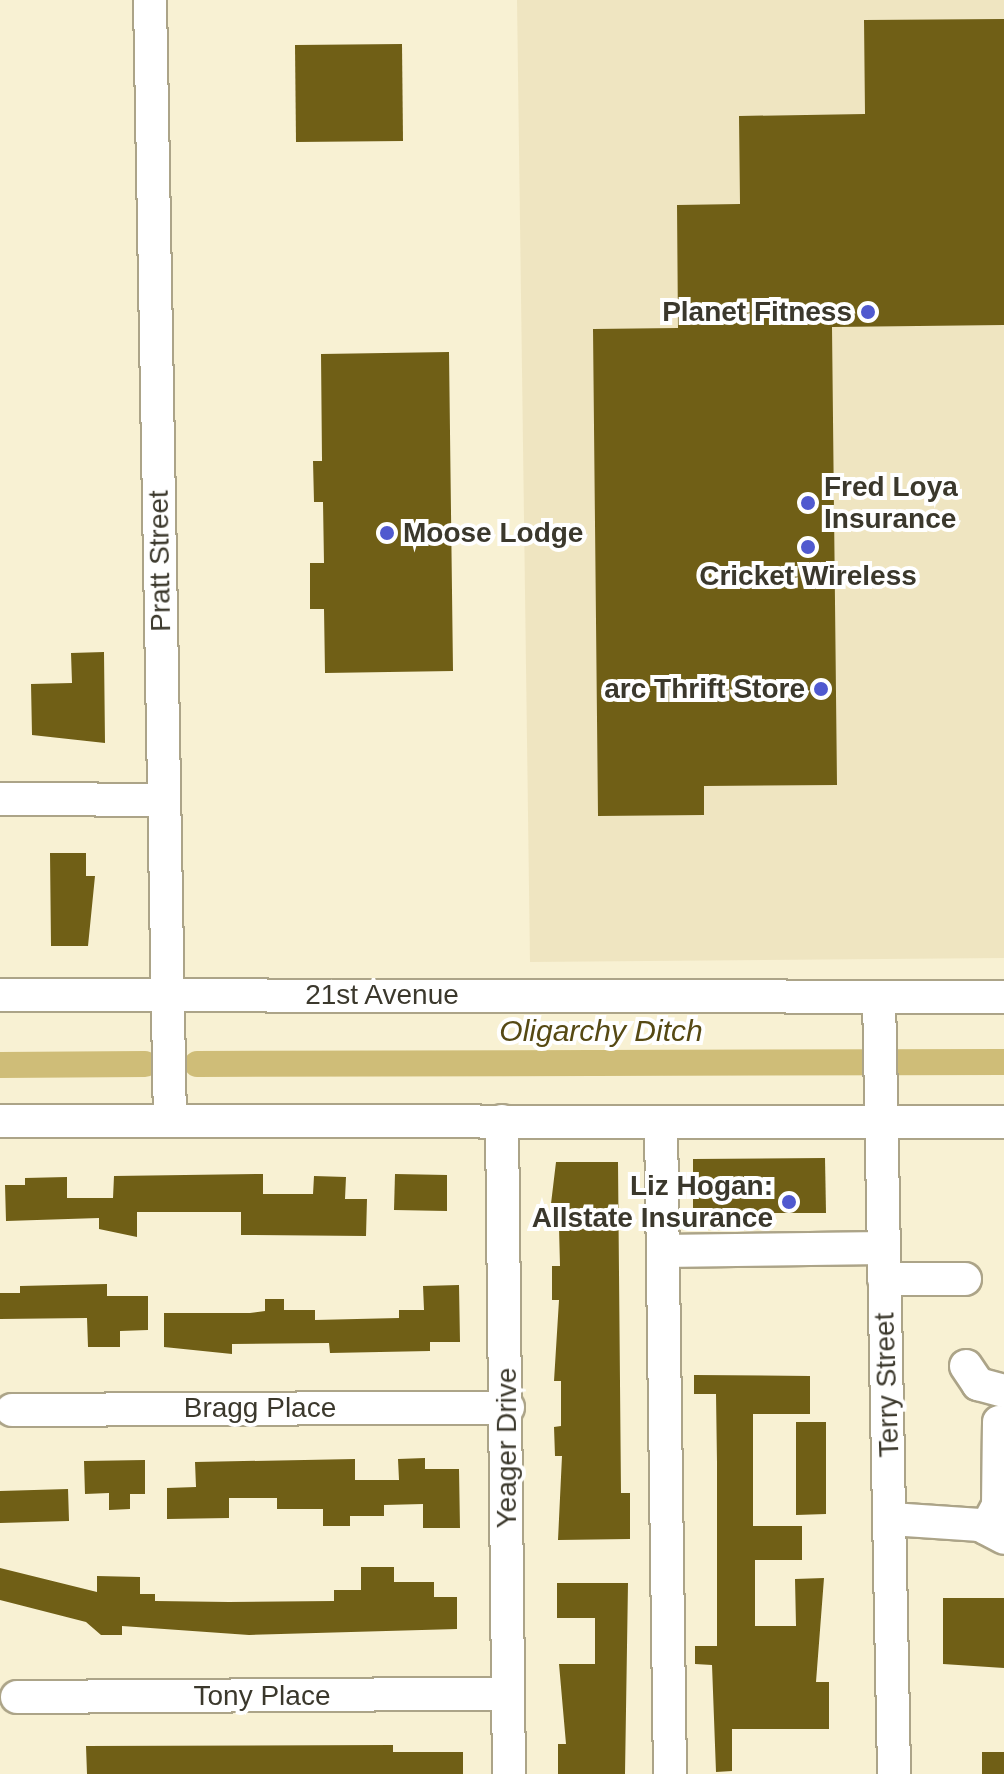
<!DOCTYPE html>
<style>
body{margin:0}
#map{position:relative;width:1004px;height:1774px;overflow:hidden;background:#f8f1d3;font-family:Arial,sans-serif}
div>[style]{position:absolute}
[style*='--x']{left:calc(var(--x)*1px);top:calc(var(--y)*1px);width:calc(var(--w)*1px);rotate:calc(var(--a)*1deg)}
.built>*{inset:0;background:#efe5c1}
.canal>*{height:26px;margin:-13px;padding:0 13px;transform-origin:13px;border-radius:13px;background:#cfbd78}
.building>*{inset:0;background:#705f16}
.roads{filter:drop-shadow(2px 0 #aca488) drop-shadow(-2px 0 #aca488) drop-shadow(0 2px #aca488) drop-shadow(0 -2px #aca488)}
.minor>*{height:32px;margin:-16px;padding:0 16px;transform-origin:16px;border-radius:16px;background:#fff}
.dots>*{width:22px;height:22px;translate:-50% -50%;box-sizing:border-box;border:4px solid #fff;border-radius:50%}
span{translate:-50% -50%;white-space:nowrap;text-align:center;line-height:1.15;-webkit-text-stroke:8px #fff;paint-order:stroke}
.poi-label{font-size:28px;color:#3b382c;font-weight:700}
.right{translate:-100% -50%;text-align:right}
.left{translate:0 -50%;text-align:left}
.street-label{font-size:28px;color:#3b382c}
.water-label{font-size:30px;color:#564913;font-style:italic}
</style>
<div id="map">
<div class="built">
<div style="clip-path:polygon(517px 0,1004px 0,1004px 958px,530px 962px)"></div>
</div>
<div class="canal">
<div style="--x:197;--y:1064;--w:807;--a:-0.14"></div>
<div style="--x:0;--y:1065;--w:145;--a:-0.4"></div>
</div>
<div class="building">
<div style="clip-path:polygon(1004px 19px,1004px 325px,832px 327px,837px 785px,704px 786px,704px 815px,598px 816px,593px 329px,678px 328px,677px 205px,740px 204px,739px 116px,865px 114px,864px 20px)"></div>
<div style="clip-path:polygon(402px 44px,403px 141px,296px 142px,295px 45px)"></div>
<div style="clip-path:polygon(449px 352px,453px 671px,325px 673px,324px 609px,310px 609px,310px 563px,324px 563px,323px 502px,314px 502px,313px 461px,322px 461px,321px 354px)"></div>
<div style="clip-path:polygon(104px 652px,105px 743px,32px 735px,31px 684px,72px 683px,71px 653px)"></div>
<div style="clip-path:polygon(50px 853px,86px 853px,86px 876px,95px 876px,88px 946px,51px 946px)"></div>
<div style="clip-path:polygon(825px 1158px,826px 1213px,693px 1213px,693px 1159px)"></div>
<div style="clip-path:polygon(556px 1162px,618px 1162px,621px 1493px,630px 1493px,630px 1539px,558px 1540px,562px 1456px,555px 1456px,554px 1427px,561px 1426px,561px 1381px,554px 1381px,559px 1300px,552px 1300px,552px 1266px,560px 1266px,559px 1228px,558px 1212px,550px 1212px)"></div>
<div style="clip-path:polygon(263px 1174px,263px 1194px,313px 1194px,314px 1176px,346px 1177px,345px 1199px,367px 1199px,366px 1236px,241px 1235px,241px 1212px,137px 1212px,137px 1237px,99px 1229px,99px 1218px,6px 1221px,5px 1185px,25px 1185px,25px 1178px,67px 1177px,67px 1198px,113px 1198px,114px 1176px)"></div>
<div style="clip-path:polygon(395px 1174px,447px 1175px,447px 1211px,394px 1210px)"></div>
<div style="clip-path:polygon(107px 1284px,107px 1296px,148px 1296px,148px 1330px,120px 1331px,120px 1347px,88px 1347px,87px 1318px,0 1319px,0 1293px,20px 1293px,20px 1286px)"></div>
<div style="clip-path:polygon(459px 1285px,460px 1342px,430px 1342px,430px 1351px,330px 1353px,329px 1343px,232px 1344px,232px 1354px,164px 1347px,164px 1313px,250px 1313px,265px 1311px,265px 1299px,284px 1299px,284px 1310px,315px 1310px,315px 1320px,399px 1318px,399px 1310px,424px 1310px,423px 1286px)"></div>
<div style="clip-path:polygon(694px 1375px,810px 1376px,810px 1414px,753px 1414px,753px 1526px,802px 1526px,802px 1560px,755px 1560px,755px 1626px,796px 1626px,795px 1579px,824px 1578px,816px 1682px,829px 1682px,829px 1729px,732px 1729px,732px 1771px,716px 1772px,712px 1665px,695px 1664px,695px 1646px,717px 1646px,717px 1463px,716px 1394px,694px 1394px)"></div>
<div style="clip-path:polygon(796px 1422px,826px 1422px,826px 1514px,796px 1515px)"></div>
<div style="clip-path:polygon(425px 1458px,425px 1469px,459px 1469px,460px 1528px,423px 1528px,423px 1504px,384px 1505px,384px 1516px,350px 1516px,350px 1526px,323px 1526px,323px 1509px,277px 1509px,277px 1498px,229px 1498px,229px 1518px,167px 1519px,167px 1488px,196px 1487px,195px 1462px,355px 1459px,355px 1480px,399px 1480px,398px 1459px)"></div>
<div style="clip-path:polygon(145px 1460px,145px 1494px,130px 1494px,130px 1509px,109px 1510px,109px 1493px,85px 1494px,84px 1461px)"></div>
<div style="clip-path:polygon(68px 1489px,69px 1521px,0 1523px,0 1491px)"></div>
<div style="clip-path:polygon(361px 1567px,394px 1567px,394px 1582px,434px 1582px,434px 1597px,457px 1597px,457px 1629px,249px 1635px,122px 1626px,122px 1635px,101px 1635px,86px 1622px,0 1600px,0 1568px,97px 1592px,97px 1576px,140px 1577px,140px 1594px,155px 1594px,155px 1601px,229px 1602px,334px 1601px,334px 1590px,361px 1590px)"></div>
<div style="clip-path:polygon(557px 1583px,628px 1583px,625px 1774px,558px 1774px,558px 1744px,566px 1744px,559px 1664px,595px 1664px,595px 1618px,557px 1618px)"></div>
<div style="clip-path:polygon(943px 1598px,1004px 1598px,1004px 1668px,943px 1664px)"></div>
<div style="clip-path:polygon(393px 1745px,393px 1752px,463px 1752px,463px 1774px,87px 1774px,86px 1746px)"></div>
<div style="clip-path:polygon(982px 1752px,1004px 1752px,1004px 1774px,982px 1774px)"></div>
</div>
<div class="roads">
<div class="minor">
<div style="--x:150;--y:0;--w:1121;--a:88.98"></div>
<div style="--x:0;--y:799;--w:164;--a:0.3"></div>
<div style="--x:0;--y:995;--w:1004;--a:0.11"></div>
<div style="--x:879;--y:997;--w:777;--a:88.89"></div>
<div style="--x:0;--y:1121;--w:1004;--a:0.06"></div>
<div style="--x:502;--y:1121;--w:653;--a:89.39"></div>
<div style="--x:661;--y:1122;--w:652;--a:89.21"></div>
<div style="--x:663;--y:1251;--w:220;--a:-0.8"></div>
<div style="--x:884;--y:1279;--w:81;--a:0"></div>
<div style="--x:966;--y:1366;--w:22;--a:56"></div>
<div style="--x:978;--y:1384;--w:27;--a:15"></div>
<div style="--x:12;--y:1410;--w:496;--a:-0.3"></div>
<div style="--x:891;--y:1519;--w:89;--a:3.9"></div>
<div style="--x:980;--y:1525;--w:27;--a:28"></div>
<div style="--x:986;--y:1528;--w:26;--a:-62"></div>
<div style="--x:998;--y:1505;--w:83;--a:-89.3"></div>
<div style="--x:17;--y:1697;--w:490;--a:-0.4"></div>
</div>
</div>
<div class="dots">
<div style="left:868px;top:312px;background:#5059cf"></div>
<div style="left:808px;top:503px;background:#5059cf"></div>
<div style="left:387px;top:533px;background:#5059cf"></div>
<div style="left:808px;top:547px;background:#5059cf"></div>
<div style="left:821px;top:689px;background:#5059cf"></div>
<div style="left:789px;top:1202px;background:#5059cf"></div>
</div>
<div class="poi-label">
<span class="right" style="left:852px;top:312px">Planet Fitness</span>
<span class="left" style="left:824px;top:503px">Fred Loya<br>Insurance</span>
<span class="left" style="left:403px;top:533px">Moose Lodge</span>
<span style="left:808px;top:576px">Cricket Wireless</span>
<span class="right" style="left:805px;top:689px">arc Thrift Store</span>
<span class="right" style="left:773px;top:1202px">Liz Hogan:<br>Allstate Insurance</span>
</div>
<div class="street-label">
<span style="left:160px;top:561px;rotate:-91deg">Pratt Street</span>
<span style="left:382px;top:995px">21st Avenue</span>
<span style="left:887px;top:1385px;rotate:-92deg">Terry Street</span>
<span style="left:260px;top:1408px">Bragg Place</span>
<span style="left:507px;top:1448px;rotate:-90deg">Yeager Drive</span>
<span style="left:262px;top:1696px">Tony Place</span>
</div>
<div class="water-label">
<span style="left:601px;top:1031px">Oligarchy Ditch</span>
</div>
</div>
